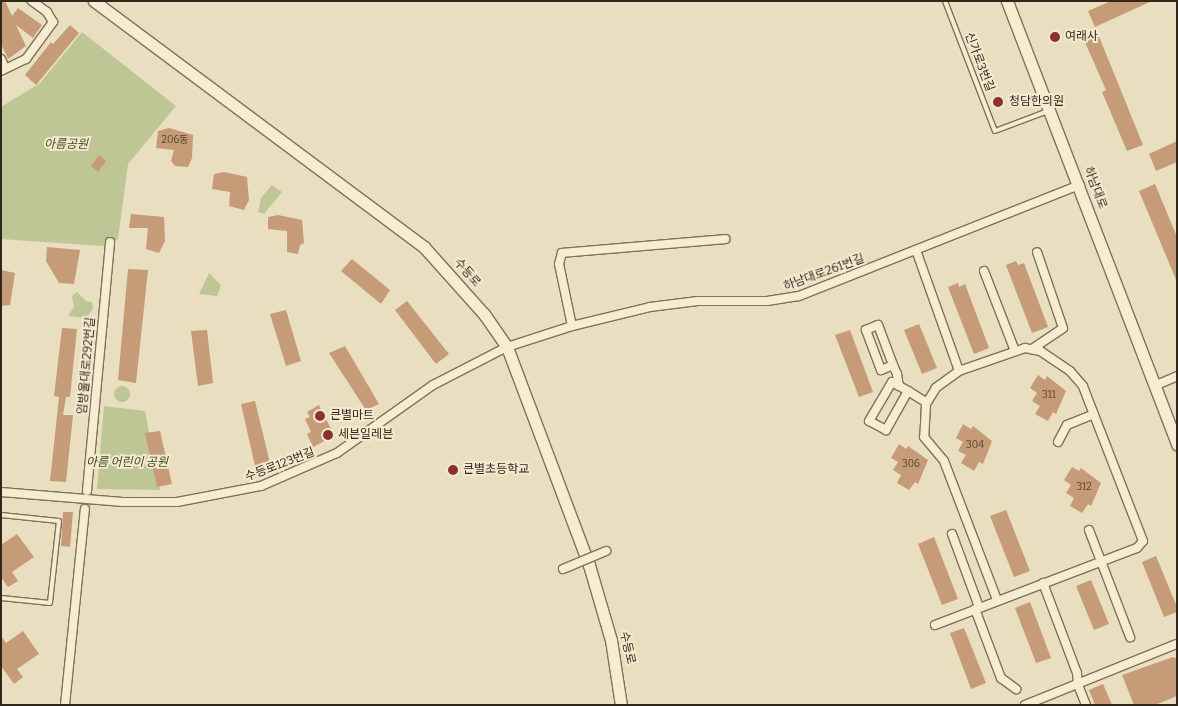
<!DOCTYPE html>
<meta charset="utf-8">
<style>
body{margin:0}
#map{position:relative;width:1178px;height:706px;overflow:hidden;background:#e9dec0;font-family:Bitter,"Noto Sans KR",serif}
div>[style]{position:absolute}
[style*='--x']{left:calc(var(--x)*1px);top:calc(var(--y)*1px);width:calc(var(--w)*1px);rotate:calc(var(--a)*1deg)}
.green>*{inset:0;background:#bec695}
.round{border-radius:50%}
.building>*{inset:0;background:#c59b78}
.roads{filter:drop-shadow(1px 0 #817059) drop-shadow(-1px 0 #817059) drop-shadow(0 1px #817059) drop-shadow(0 -1px #817059)}
.lane>*{height:4px;margin:-2px;padding:0 2px;transform-origin:2px;border-radius:2px;background:#f5ecd2}
.street>*{height:8px;margin:-4px;padding:0 4px;transform-origin:4px;border-radius:4px;background:#f5ecd2}
.secondary>*{height:11px;margin:-5.5px;padding:0 5.5px;transform-origin:5.5px;border-radius:5.5px;background:#f5ecd2}
.bridges{filter:drop-shadow(1px 0 #817059) drop-shadow(-1px 0 #817059) drop-shadow(0 1px #817059) drop-shadow(0 -1px #817059)}
.street-bridge>*{height:8px;margin:-4px;padding:0 4px;transform-origin:4px;border-radius:4px;background:#f5ecd2}
.dots>*{width:14px;height:14px;translate:-50% -50%;box-sizing:border-box;border:2px solid #f2e9ce;border-radius:50%}
span{translate:-50% -50%;white-space:nowrap;text-align:center;line-height:1.15;-webkit-text-stroke:4px #f2e9ce;paint-order:stroke}
.number-label{font-size:10px;color:#564434}
.number-label span{-webkit-text-stroke-width:0}
.poi-label{font-size:12px;color:#31271d}
.left{translate:0 -50%;text-align:left}
.street-label{font-size:12px;color:#31271d}
.park-label{font-size:12px;color:#414c25;font-style:italic}
.frame{position:absolute;inset:0;border:2px solid #31271d;pointer-events:none}
</style>
<div id="map">
<div class="green">
<div style="clip-path:polygon(82px 32px,176px 106px,128px 164px,118px 239px,102px 246px,1px 239px,1px 107px,40px 83px)"></div>
<div style="clip-path:polygon(272px 185px,282px 192px,264px 214px,258px 212px,261px 198px)"></div>
<div style="clip-path:polygon(209px 273px,221px 285px,217px 296px,199px 294px)"></div>
<div style="clip-path:polygon(77px 292px,86px 301px,92px 302px,93px 309px,86px 318px,68px 316px,74px 307px,72px 296px)"></div>
<div class="round" style="left:114px;top:386px;width:16px;height:16px"></div>
<div style="clip-path:polygon(104px 406px,145px 411px,160px 490px,97px 489px)"></div>
</div>
<div class="building">
<div style="clip-path:polygon(1px 1px,5px 1px,12px 16px,18px 8px,42px 25px,33px 38px,16px 25px,26px 46px,8px 59px,1px 44px)"></div>
<div style="clip-path:polygon(1111px 1px,1152px 1px,1095px 27px,1088px 11px)"></div>
<div style="clip-path:polygon(70px 25px,79px 33px,36px 85px,25px 75px,51px 42px,53px 44px)"></div>
<div style="clip-path:polygon(1098px 34px,1143px 145px,1127px 151px,1102px 92px,1106px 90px,1084px 40px)"></div>
<div style="clip-path:polygon(169px 128px,193px 135px,192px 158px,188px 167px,175px 166px,171px 161px,174px 150px,156px 148px,158px 131px)"></div>
<div style="clip-path:polygon(1177px 141px,1177px 162px,1156px 171px,1149px 154px)"></div>
<div style="clip-path:polygon(99px 155px,106px 161px,98px 172px,91px 166px)"></div>
<div style="clip-path:polygon(224px 172px,247px 177px,249px 200px,244px 210px,229px 206px,230px 192px,212px 189px,214px 174px)"></div>
<div style="clip-path:polygon(1155px 184px,1177px 237px,1177px 282px,1139px 191px)"></div>
<div style="clip-path:polygon(131px 214px,164px 217px,165px 241px,159px 253px,146px 249px,148px 228px,129px 228px)"></div>
<div style="clip-path:polygon(278px 215px,302px 220px,304px 243px,300px 245px,298px 254px,287px 252px,287px 231px,268px 229px,268px 217px)"></div>
<div style="clip-path:polygon(47px 247px,80px 250px,74px 284px,59px 283px,46px 261px)"></div>
<div style="clip-path:polygon(352px 259px,390px 290px,381px 304px,341px 271px)"></div>
<div style="clip-path:polygon(1016px 261px,1018px 265px,1024px 263px,1048px 327px,1032px 333px,1006px 265px)"></div>
<div style="clip-path:polygon(128px 269px,148px 270px,136px 383px,118px 380px)"></div>
<div style="clip-path:polygon(1px 270px,15px 273px,10px 305px,1px 306px)"></div>
<div style="clip-path:polygon(958px 283px,959px 287px,965px 284px,989px 348px,974px 354px,948px 287px)"></div>
<div style="clip-path:polygon(407px 301px,449px 354px,436px 364px,395px 310px)"></div>
<div style="clip-path:polygon(286px 310px,301px 361px,286px 366px,270px 314px)"></div>
<div style="clip-path:polygon(919px 324px,937px 368px,922px 374px,904px 330px)"></div>
<div style="clip-path:polygon(62px 328px,77px 329px,70px 397px,66px 397px,63px 415px,73px 415px,66px 482px,50px 481px,59px 397px,54px 396px)"></div>
<div style="clip-path:polygon(207px 330px,213px 383px,198px 386px,191px 331px)"></div>
<div style="clip-path:polygon(850px 330px,873px 392px,859px 397px,835px 335px)"></div>
<div style="clip-path:polygon(345px 346px,379px 404px,366px 410px,329px 353px)"></div>
<div style="clip-path:polygon(1038px 375px,1045px 380px,1047px 376px,1066px 391px,1056px 414px,1053px 412px,1048px 421px,1035px 414px,1040px 406px,1032px 401px,1037px 393px,1030px 388px)"></div>
<div style="clip-path:polygon(255px 401px,270px 463px,255px 466px,241px 404px)"></div>
<div style="clip-path:polygon(319px 405px,332px 431px,330px 438px,313px 447px,307px 434px,311px 432px,305px 419px,310px 417px,307px 412px)"></div>
<div style="clip-path:polygon(963px 424px,971px 429px,973px 426px,992px 441px,983px 464px,979px 462px,974px 471px,961px 463px,966px 455px,958px 451px,963px 442px,956px 438px)"></div>
<div style="clip-path:polygon(160px 431px,172px 484px,157px 487px,145px 433px)"></div>
<div style="clip-path:polygon(899px 444px,906px 449px,908px 446px,928px 460px,918px 484px,915px 482px,909px 490px,897px 483px,901px 475px,893px 470px,898px 462px,891px 458px)"></div>
<div style="clip-path:polygon(1072px 467px,1079px 471px,1081px 468px,1101px 483px,1091px 506px,1088px 504px,1082px 513px,1070px 506px,1074px 498px,1066px 493px,1071px 485px,1064px 480px)"></div>
<div style="clip-path:polygon(1006px 510px,1030px 571px,1014px 577px,990px 516px)"></div>
<div style="clip-path:polygon(63px 512px,73px 512px,70px 547px,61px 546px)"></div>
<div style="clip-path:polygon(17px 534px,34px 557px,12px 572px,18px 581px,8px 587px,1px 577px,1px 545px)"></div>
<div style="clip-path:polygon(934px 537px,958px 599px,942px 605px,918px 544px)"></div>
<div style="clip-path:polygon(1156px 556px,1177px 607px,1177px 612px,1164px 617px,1142px 562px)"></div>
<div style="clip-path:polygon(1091px 580px,1109px 624px,1094px 630px,1076px 586px)"></div>
<div style="clip-path:polygon(1030px 602px,1051px 658px,1036px 663px,1015px 608px)"></div>
<div style="clip-path:polygon(964px 628px,986px 683px,971px 689px,950px 633px)"></div>
<div style="clip-path:polygon(23px 631px,39px 654px,17px 669px,23px 677px,14px 684px,1px 666px,1px 636px,6px 643px)"></div>
<div style="clip-path:polygon(1173px 657px,1177px 659px,1177px 696px,1155px 705px,1134px 705px,1122px 675px)"></div>
<div style="clip-path:polygon(1103px 684px,1110px 700px,1112px 705px,1095px 705px,1089px 690px)"></div>
</div>
<div class="roads">
<div class="lane">
<div style="--x:945;--y:1;--w:139;--a:69"></div>
<div style="--x:995;--y:131;--w:57;--a:-20.7"></div>
<div style="--x:1;--y:515;--w:58;--a:5.9"></div>
<div style="--x:59;--y:521;--w:82;--a:96.3"></div>
<div style="--x:50;--y:603;--w:49;--a:-174.2"></div>
</div>
<div class="street">
<div style="--x:1;--y:59;--w:10;--a:66"></div>
<div style="--x:1;--y:71;--w:28;--a:-26"></div>
<div style="--x:26;--y:59;--w:46;--a:-53.9"></div>
<div style="--x:53;--y:22;--w:12;--a:-121"></div>
<div style="--x:47;--y:12;--w:19;--a:-144"></div>
<div style="--x:916;--y:250;--w:128;--a:70.4"></div>
<div style="--x:959;--y:371;--w:29;--a:144"></div>
<div style="--x:936;--y:388;--w:19;--a:122"></div>
<div style="--x:926;--y:404;--w:33;--a:93"></div>
<div style="--x:924;--y:437;--w:31;--a:50"></div>
<div style="--x:944;--y:461;--w:149;--a:69.1"></div>
<div style="--x:984;--y:271;--w:86;--a:68.8"></div>
<div style="--x:572;--y:326;--w:63;--a:-101.8"></div>
<div style="--x:559;--y:264;--w:11;--a:-75"></div>
<div style="--x:562;--y:253;--w:164;--a:-4.9"></div>
<div style="--x:1032;--y:349;--w:37;--a:-34"></div>
<div style="--x:1063;--y:328;--w:80;--a:-108.9"></div>
<div style="--x:893;--y:365;--w:13;--a:157"></div>
<div style="--x:881;--y:370;--w:43;--a:-110.6"></div>
<div style="--x:866;--y:330;--w:13;--a:-23"></div>
<div style="--x:878;--y:325;--w:43;--a:69.4"></div>
<div style="--x:893;--y:365;--w:10;--a:66"></div>
<div style="--x:897;--y:374;--w:12;--a:81"></div>
<div style="--x:1154;--y:386;--w:25;--a:-23"></div>
<div style="--x:908;--y:391;--w:45;--a:119.4"></div>
<div style="--x:886;--y:430;--w:19;--a:-152"></div>
<div style="--x:869;--y:421;--w:45;--a:-59.5"></div>
<div style="--x:892;--y:382;--w:18;--a:29"></div>
<div style="--x:908;--y:391;--w:22;--a:32"></div>
<div style="--x:1058;--y:442;--w:19;--a:-62"></div>
<div style="--x:1067;--y:425;--w:29;--a:-22"></div>
<div style="--x:87;--y:491;--w:250;--a:-84.7"></div>
<div style="--x:1;--y:492;--w:122;--a:4.7"></div>
<div style="--x:123;--y:502;--w:54;--a:0"></div>
<div style="--x:177;--y:502;--w:86;--a:-10.8"></div>
<div style="--x:261;--y:486;--w:83;--a:-23.5"></div>
<div style="--x:337;--y:453;--w:118;--a:-35.3"></div>
<div style="--x:433;--y:385;--w:83;--a:-27.2"></div>
<div style="--x:507;--y:347;--w:68;--a:-17.9"></div>
<div style="--x:572;--y:326;--w:80;--a:-13.7"></div>
<div style="--x:650;--y:307;--w:48;--a:-7.1"></div>
<div style="--x:698;--y:301;--w:69;--a:0"></div>
<div style="--x:767;--y:301;--w:32;--a:-9"></div>
<div style="--x:799;--y:296;--w:302;--a:-21.6"></div>
<div style="--x:1089;--y:530;--w:115;--a:69"></div>
<div style="--x:952;--y:534;--w:78;--a:69.7"></div>
<div style="--x:1043;--y:583;--w:96;--a:69.3"></div>
<div style="--x:1077;--y:673;--w:12;--a:85"></div>
<div style="--x:1078;--y:685;--w:22;--a:68"></div>
<div style="--x:975;--y:609;--w:74;--a:69.4"></div>
<div style="--x:1001;--y:678;--w:19;--a:36"></div>
<div style="--x:935;--y:625;--w:216;--a:-20.9"></div>
<div style="--x:1137;--y:548;--w:9;--a:-49"></div>
<div style="--x:1143;--y:541;--w:166;--a:-111.2"></div>
<div style="--x:1083;--y:386;--w:20;--a:-131"></div>
<div style="--x:1070;--y:371;--w:36;--a:-146"></div>
<div style="--x:1040;--y:351;--w:15;--a:-169"></div>
<div style="--x:1025;--y:348;--w:70;--a:160.8"></div>
<div style="--x:65;--y:705;--w:197;--a:-84.2"></div>
<div style="--x:1025;--y:705;--w:164;--a:-21.9"></div>
</div>
<div class="secondary">
<div style="--x:94;--y:1;--w:412;--a:36.7"></div>
<div style="--x:424;--y:247;--w:90;--a:48.2"></div>
<div style="--x:484;--y:314;--w:40;--a:55.1"></div>
<div style="--x:507;--y:347;--w:233;--a:69.4"></div>
<div style="--x:589;--y:565;--w:78;--a:73.7"></div>
<div style="--x:611;--y:640;--w:66;--a:81.3"></div>
<div style="--x:1007;--y:1;--w:475;--a:69"></div>
</div>
</div>
<div class="bridges">
<div class="street-bridge">
<div style="--x:563;--y:569;--w:47;--a:-22.7"></div>
</div>
</div>
<div class="dots">
<div style="left:1055px;top:37px;background:#8b312e"></div>
<div style="left:998px;top:102px;background:#8b312e"></div>
<div style="left:320px;top:416px;background:#8b312e"></div>
<div style="left:328px;top:435px;background:#8b312e"></div>
<div style="left:453px;top:470px;background:#8b312e"></div>
</div>
<div class="number-label">
<span style="left:175px;top:141px">206동</span>
<span style="left:1049px;top:396px">311</span>
<span style="left:975px;top:446px">304</span>
<span style="left:911px;top:465px">306</span>
<span style="left:1084px;top:488px">312</span>
</div>
<div class="poi-label">
<span class="left" style="left:1065px;top:37px">여래사</span>
<span class="left" style="left:1009px;top:102px">청담한의원</span>
<span class="left" style="left:330px;top:416px">큰별마트</span>
<span class="left" style="left:338px;top:435px">세븐일레븐</span>
<span class="left" style="left:463px;top:470px">큰별초등학교</span>
</div>
<div class="street-label">
<span style="left:979px;top:62px;rotate:69deg">신가로3번길</span>
<span style="left:1095px;top:188px;rotate:69deg">하남대로</span>
<span style="left:467px;top:273px;rotate:48deg">수등로</span>
<span style="left:824px;top:273px;rotate:-20deg">하남대로261번길</span>
<span style="left:87px;top:366px;rotate:-85deg">임방울대로292번길</span>
<span style="left:280px;top:465px;rotate:-21deg">수등로123번길</span>
<span style="left:627px;top:648px;rotate:77deg">수등로</span>
</div>
<div class="park-label">
<span style="left:66px;top:145px">아름공원</span>
<span style="left:127px;top:463px">아름 어린이 공원</span>
</div>
<div class="frame"></div>
</div>
